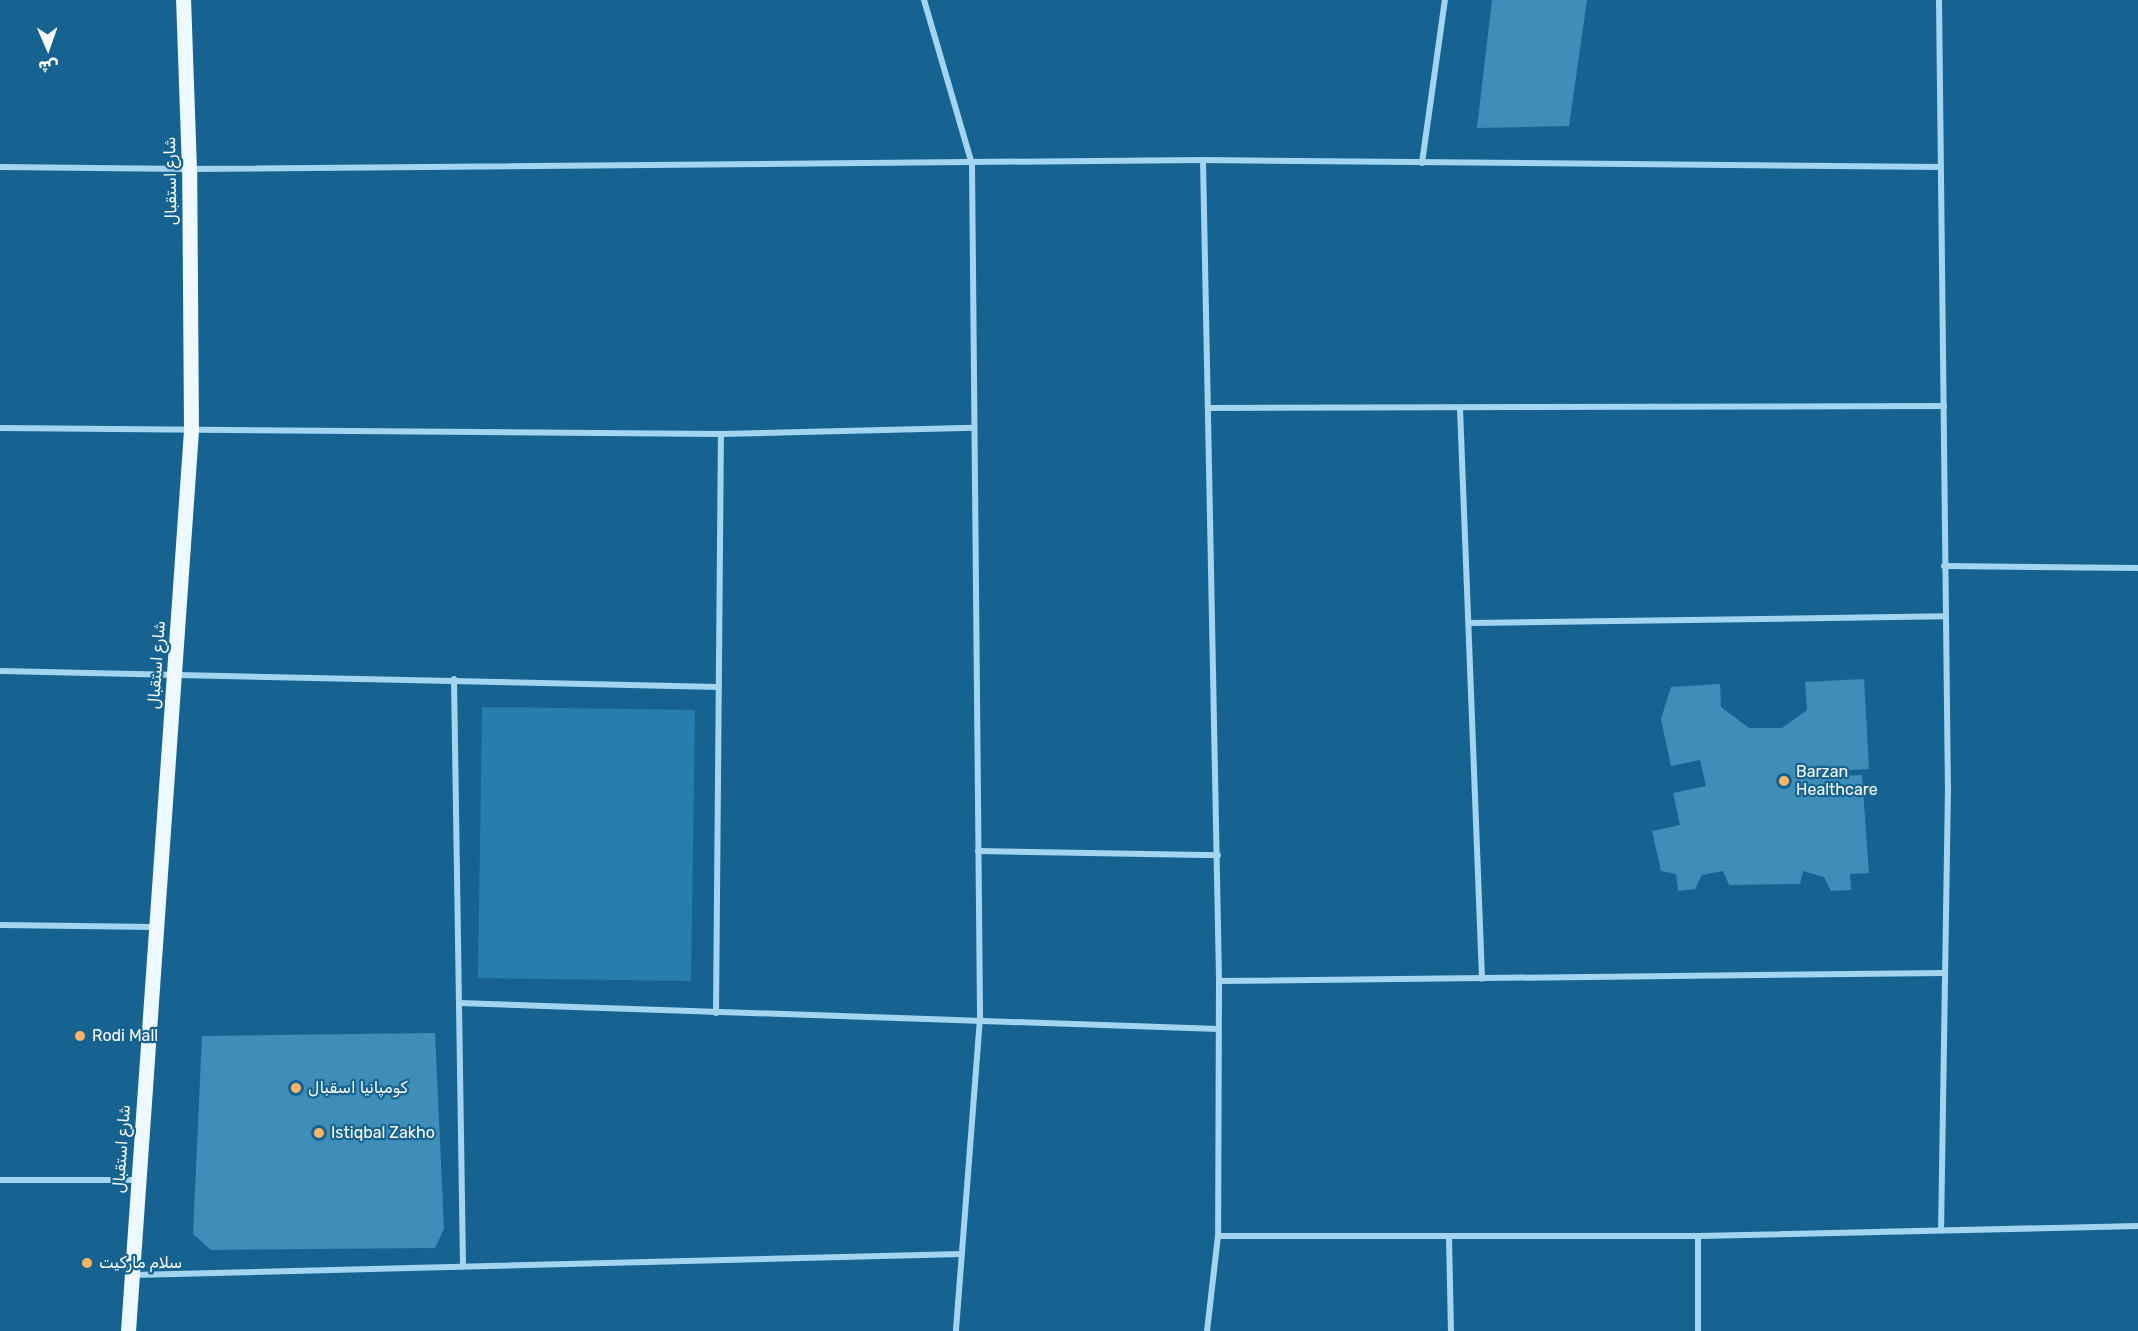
<!DOCTYPE html>
<meta charset="utf-8">
<style>
body{margin:0}
#map{position:relative;width:2138px;height:1331px;overflow:hidden;background:#166391;font-family:Rubik,"Noto Sans Arabic",sans-serif}
div>[style]{position:absolute}
[style*='--x']{left:calc(var(--x)*1px);top:calc(var(--y)*1px);width:calc(var(--w)*1px);rotate:calc(var(--a)*1deg)}
.green>*{inset:0;background:#267dae}
.building>*{inset:0;background:#3f8db9}
.minor>*{height:6px;margin:-3px;padding:0 3px;transform-origin:3px;border-radius:3px;background:#a4d5f0}
.primary>*{height:15px;margin:-7.5px;padding:0 7.5px;transform-origin:7.5px;border-radius:7.5px;background:#eef8ff}
.dots>*{width:16px;height:16px;translate:-50% -50%;box-sizing:border-box;border:3px solid #166391;border-radius:50%}
span{translate:-50% -50%;white-space:nowrap;text-align:center;line-height:1.15;-webkit-text-stroke:4.5px #166391;paint-order:stroke}
.street-label{font-size:16px;color:#fff}
.poi-label{font-size:16px;color:#fff}
.left{translate:0 -50%;text-align:left}
.north{position:absolute;left:18px;top:18px;width:60px;height:60px;-webkit-text-stroke:4px #166391;paint-order:stroke;rotate:178deg;font-size:16px;font-weight:700;line-height:24px;text-align:center;color:#fff}
.north::after{content:'';display:block;margin:auto;width:21px;height:27px;background:#fff;clip-path:polygon(50% 0,100% 100%,50% 72%,0 100%)}
</style>
<div id="map">
<div class="green">
<div style="clip-path:polygon(482px 707px,695px 710px,691px 981px,478px 978px)"></div>
</div>
<div class="building">
<div style="clip-path:polygon(1492px 0,1587px 0,1569px 126px,1477px 128px)"></div>
<div style="clip-path:polygon(1864px 679px,1869px 769px,1835px 771px,1835px 776px,1862px 775px,1869px 873px,1850px 874px,1851px 890px,1831px 891px,1824px 877px,1803px 871px,1800px 884px,1729px 885px,1723px 871px,1702px 875px,1695px 889px,1678px 891px,1676px 874px,1661px 871px,1652px 831px,1680px 825px,1673px 793px,1706px 786px,1700px 760px,1671px 766px,1661px 719px,1671px 687px,1720px 684px,1721px 707px,1749px 728px,1782px 728px,1807px 710px,1805px 682px)"></div>
<div style="clip-path:polygon(435px 1033px,444px 1229px,435px 1248px,211px 1250px,193px 1234px,202px 1036px)"></div>
</div>
<div class="minor">
<div style="--x:924;--y:0;--w:171;--a:73.7"></div>
<div style="--x:972;--y:164;--w:854;--a:89.46"></div>
<div style="--x:980;--y:1018;--w:314;--a:94.4"></div>
<div style="--x:1939;--y:0;--w:788;--a:89.35"></div>
<div style="--x:1948;--y:788;--w:440;--a:90.9"></div>
<div style="--x:1203;--y:160;--w:821;--a:88.88"></div>
<div style="--x:1219;--y:981;--w:255;--a:90.2"></div>
<div style="--x:1218;--y:1236;--w:96;--a:96.6"></div>
<div style="--x:1422;--y:163;--w:165;--a:-82"></div>
<div style="--x:0;--y:167;--w:189;--a:0.6"></div>
<div style="--x:189;--y:169;--w:1014;--a:-0.51"></div>
<div style="--x:1203;--y:160;--w:738;--a:0.54"></div>
<div style="--x:1208;--y:408;--w:736;--a:-0.16"></div>
<div style="--x:1460;--y:408;--w:571;--a:87.79"></div>
<div style="--x:0;--y:428;--w:721;--a:0.48"></div>
<div style="--x:721;--y:434;--w:253;--a:-1.4"></div>
<div style="--x:1944;--y:566;--w:194;--a:0.6"></div>
<div style="--x:1470;--y:623;--w:475;--a:-0.8"></div>
<div style="--x:0;--y:671;--w:719;--a:1.27"></div>
<div style="--x:454;--y:679;--w:587;--a:89.12"></div>
<div style="--x:978;--y:851;--w:240;--a:1"></div>
<div style="--x:0;--y:925;--w:156;--a:0.7"></div>
<div style="--x:1219;--y:981;--w:726;--a:-0.63"></div>
<div style="--x:459;--y:1003;--w:760;--a:1.96"></div>
<div style="--x:716;--y:1013;--w:579;--a:-89.51"></div>
<div style="--x:0;--y:1180;--w:137;--a:0"></div>
<div style="--x:1218;--y:1236;--w:480;--a:0"></div>
<div style="--x:1698;--y:1236;--w:440;--a:-1.3"></div>
<div style="--x:1698;--y:1236;--w:95;--a:90"></div>
<div style="--x:1449;--y:1237;--w:94;--a:88.8"></div>
<div style="--x:133;--y:1275;--w:829;--a:-1.45"></div>
</div>
<div class="primary">
<div style="--x:128;--y:1331;--w:903;--a:-86"></div>
<div style="--x:191;--y:430;--w:261;--a:-90.4"></div>
<div style="--x:189;--y:169;--w:169;--a:-92"></div>
</div>
<div class="dots">
<div style="left:1784px;top:781px;background:#ffb564"></div>
<div style="left:80px;top:1036px;background:#ffb564"></div>
<div style="left:296px;top:1088px;background:#ffb564"></div>
<div style="left:319px;top:1133px;background:#ffb564"></div>
<div style="left:87px;top:1263px;background:#ffb564"></div>
</div>
<div class="street-label">
<span style="left:171px;top:181px;rotate:-91deg">شارع استقبال</span>
<span style="left:157px;top:665px;rotate:-86deg">شارع استقبال</span>
<span style="left:122px;top:1149px;rotate:-86deg">شارع استقبال</span>
</div>
<div class="poi-label">
<span class="left" style="left:1796px;top:781px">Barzan<br>Healthcare</span>
<span class="left" style="left:92px;top:1036px">Rodi Mall</span>
<span class="left" style="left:308px;top:1088px">كومپانیا اسقبال</span>
<span class="left" style="left:331px;top:1133px">Istiqbal Zakho</span>
<span class="left" style="left:99px;top:1263px">سلام ماركيت</span>
</div>
<div class="north">ش</div>
</div>
